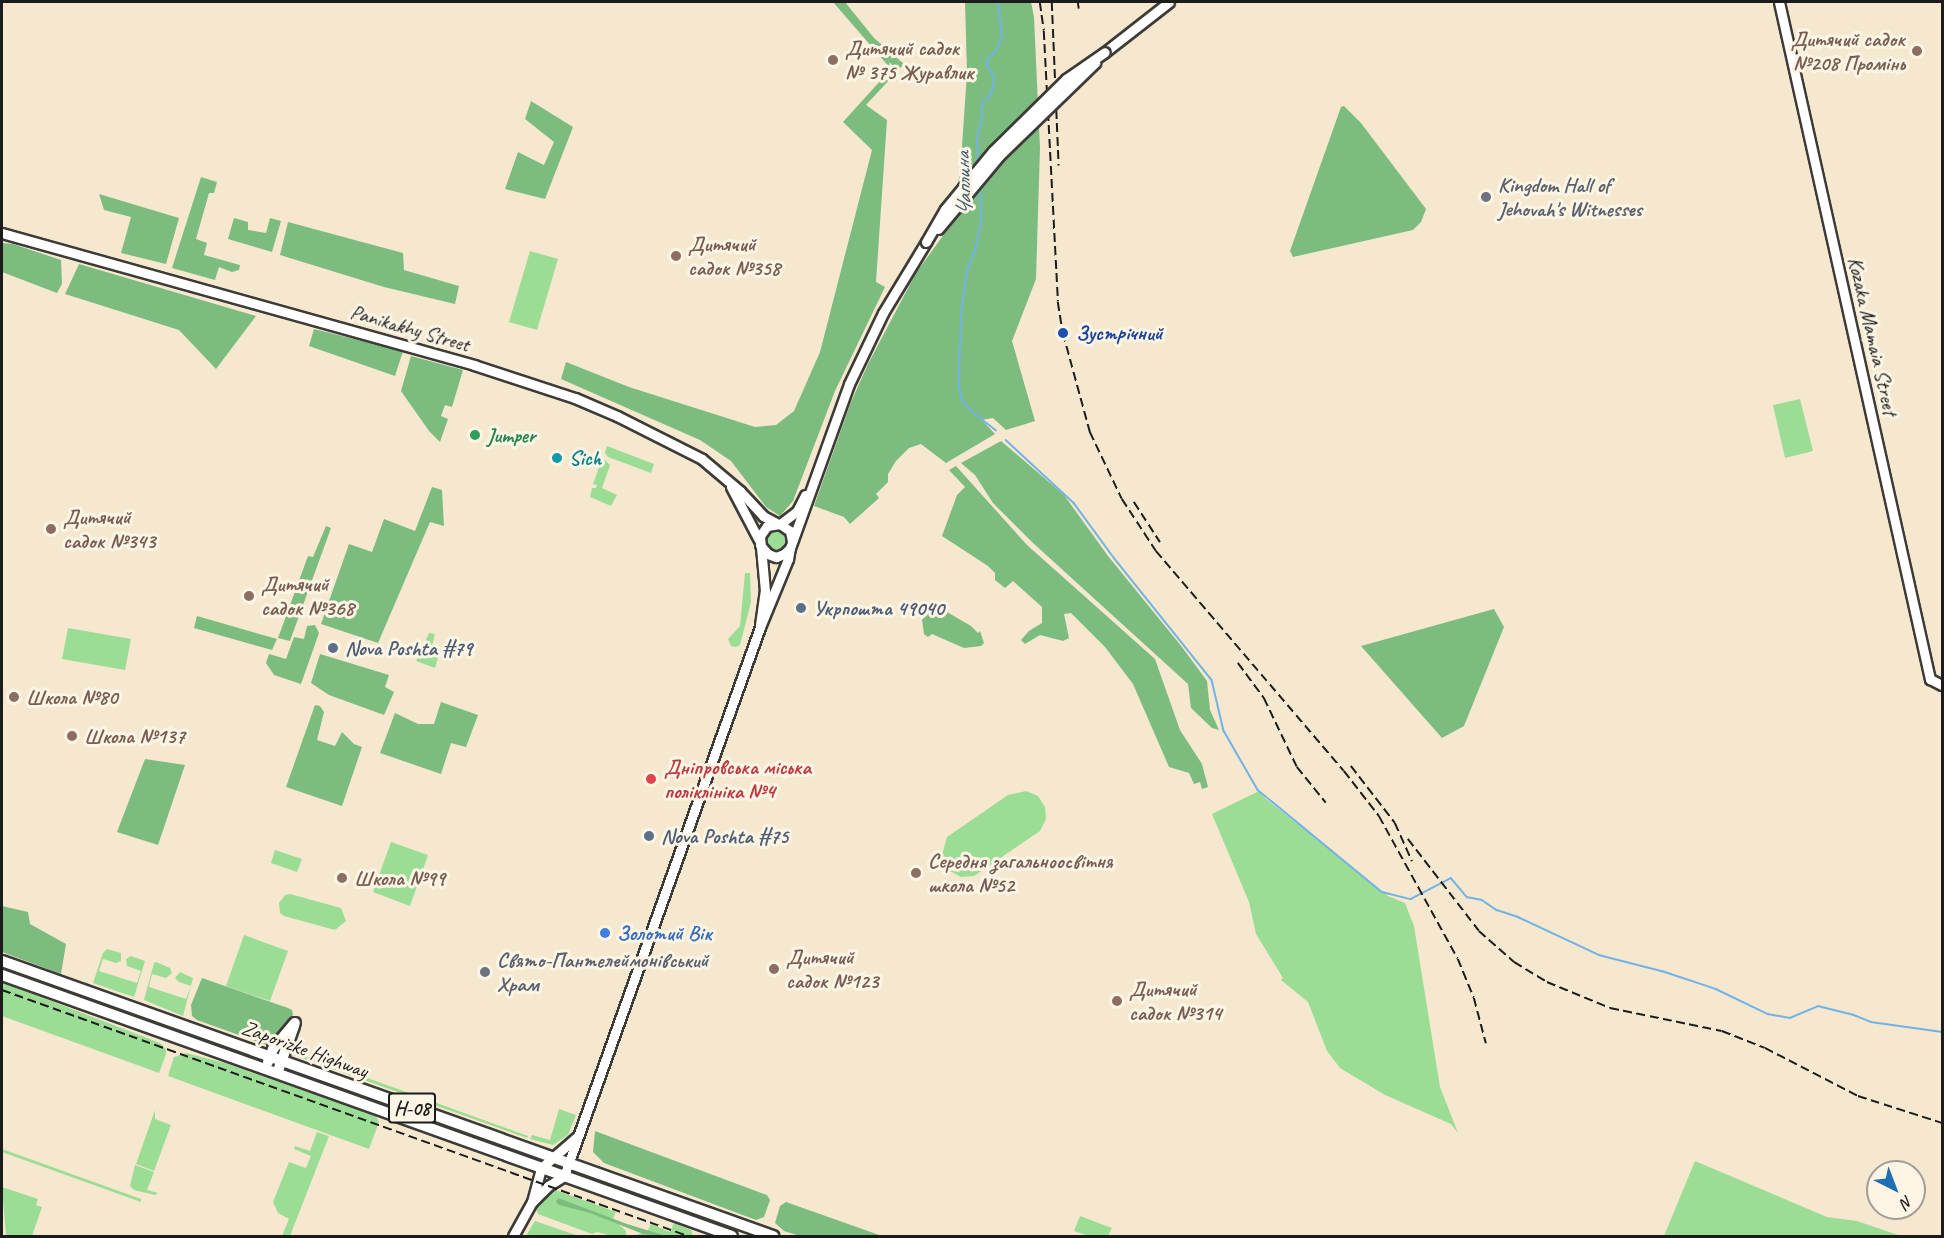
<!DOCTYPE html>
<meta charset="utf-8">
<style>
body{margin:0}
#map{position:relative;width:1944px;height:1238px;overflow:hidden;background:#f6e8cf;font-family:Caveat,sans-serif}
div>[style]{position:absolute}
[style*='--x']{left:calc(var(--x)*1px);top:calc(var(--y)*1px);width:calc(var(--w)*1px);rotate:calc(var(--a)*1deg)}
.green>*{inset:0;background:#9bdd95}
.forest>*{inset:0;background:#7cbc7e}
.stream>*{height:1.5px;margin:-0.75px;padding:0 0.75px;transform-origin:0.75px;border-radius:0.75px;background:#72b3e6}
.roads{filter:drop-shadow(2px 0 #3d3b37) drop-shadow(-2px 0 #3d3b37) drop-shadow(0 2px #3d3b37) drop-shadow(0 -2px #3d3b37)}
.secondary>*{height:9px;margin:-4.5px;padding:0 4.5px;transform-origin:4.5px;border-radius:4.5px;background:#fff}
.primary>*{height:10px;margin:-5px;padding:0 5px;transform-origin:5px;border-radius:5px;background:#fff}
.rail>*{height:1.5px;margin-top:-0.75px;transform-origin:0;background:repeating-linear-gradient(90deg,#1c1c1c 0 9px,transparent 0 13.5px)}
.bridges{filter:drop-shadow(2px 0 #3d3b37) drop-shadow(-2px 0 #3d3b37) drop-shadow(0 2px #3d3b37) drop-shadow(0 -2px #3d3b37)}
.secondary-bridge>*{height:9px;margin:-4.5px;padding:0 4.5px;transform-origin:4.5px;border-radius:4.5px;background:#fff}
.dots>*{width:16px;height:16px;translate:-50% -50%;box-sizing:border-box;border:3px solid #fcf5e5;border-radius:50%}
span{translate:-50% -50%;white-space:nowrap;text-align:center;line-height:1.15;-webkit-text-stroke:6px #fcf5e5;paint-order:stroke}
.shield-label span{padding:2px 4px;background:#fcf5e5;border:2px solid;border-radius:4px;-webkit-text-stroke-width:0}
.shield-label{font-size:20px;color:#1c1c1c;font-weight:700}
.education-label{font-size:21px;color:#785e54;font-weight:700}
.right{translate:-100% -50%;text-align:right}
.left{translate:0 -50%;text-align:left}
.worship-label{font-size:21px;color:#5b616d;font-weight:700}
.street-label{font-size:21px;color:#1c1c1c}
.transit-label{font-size:21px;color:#164399;font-weight:700}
.leisure-label{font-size:21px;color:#27864d;font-weight:700}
.culture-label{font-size:21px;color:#0d838f;font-weight:700}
.service-label{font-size:21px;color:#4e5e75;font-weight:700}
.health-label{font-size:21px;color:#be3a42;font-weight:700}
.shop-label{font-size:21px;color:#366cbe;font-weight:700}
.water-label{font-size:22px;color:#3e586d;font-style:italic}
.frame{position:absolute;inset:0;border:3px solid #1c1c1c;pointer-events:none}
.north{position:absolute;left:1866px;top:1160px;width:60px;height:60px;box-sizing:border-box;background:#fcf5e5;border:2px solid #a29e95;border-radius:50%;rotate:138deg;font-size:16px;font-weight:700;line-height:24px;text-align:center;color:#1c1c1c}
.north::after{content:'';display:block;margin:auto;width:21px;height:27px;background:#1f6fb2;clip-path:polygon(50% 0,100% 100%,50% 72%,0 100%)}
</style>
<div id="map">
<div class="green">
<div style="clip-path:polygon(530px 251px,558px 259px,537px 330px,509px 322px)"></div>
<div style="clip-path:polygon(1800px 399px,1813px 451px,1785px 458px,1773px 405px)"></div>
<div style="clip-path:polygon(607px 446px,654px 464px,651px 473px,608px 457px,605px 453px)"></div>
<div style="clip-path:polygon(605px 460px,610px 465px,602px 488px,617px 495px,611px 506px,590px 497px,592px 488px,596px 488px,597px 485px,593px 484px,601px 462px)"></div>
<div style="clip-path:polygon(772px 526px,785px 530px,789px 543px,779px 553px,769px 551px,762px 539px)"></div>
<div style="clip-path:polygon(745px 573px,750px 573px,751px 602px,740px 645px,736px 647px,731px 646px,728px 639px,740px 626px)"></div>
<div style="clip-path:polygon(68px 628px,131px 639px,125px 670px,62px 659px)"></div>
<div style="clip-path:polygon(429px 633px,435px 634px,432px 646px,441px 648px,435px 668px,416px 661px)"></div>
<div style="clip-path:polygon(1026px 791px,1038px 796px,1045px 807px,1046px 819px,1040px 831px,974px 876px,961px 877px,950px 871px,942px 855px,947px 837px,1008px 795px)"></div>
<div style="clip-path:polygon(1259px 791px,1266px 799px,1388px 896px,1405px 903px,1414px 926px,1440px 1087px,1458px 1133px,1451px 1124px,1385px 1095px,1340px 1068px,1327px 1051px,1308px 1002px,1281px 980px,1283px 978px,1256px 934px,1249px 902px,1212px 814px)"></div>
<div style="clip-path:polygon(391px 842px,428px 855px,410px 906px,373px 892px)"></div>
<div style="clip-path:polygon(275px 850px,302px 859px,297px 872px,271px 863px)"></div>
<div style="clip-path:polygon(290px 894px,341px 908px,346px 921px,335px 930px,284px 916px,280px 913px,279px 903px,285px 895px)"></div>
<div style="clip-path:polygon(244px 935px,288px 951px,270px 1001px,226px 986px)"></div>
<div style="clip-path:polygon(107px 949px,121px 953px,121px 961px,116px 963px,103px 959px,99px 971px,137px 983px,141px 971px,127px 966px,126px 959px,131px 956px,145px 961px,134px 997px,93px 983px,103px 953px)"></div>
<div style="clip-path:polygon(156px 962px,170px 968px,172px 973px,166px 978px,152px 974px,149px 987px,186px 999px,191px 986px,179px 982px,175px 978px,180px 972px,193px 978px,183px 1016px,144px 1000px,154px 963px)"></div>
<div style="clip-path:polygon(2px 982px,160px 1043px,166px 1049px,166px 1054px,159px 1073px,2px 1016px)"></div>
<div style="clip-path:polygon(298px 1039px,301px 1054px,528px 1136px,527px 1138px,291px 1054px)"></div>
<div style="clip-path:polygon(186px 1053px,225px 1063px,376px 1116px,379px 1122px,369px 1149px,168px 1076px,174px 1057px)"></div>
<div style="clip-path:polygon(559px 1109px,576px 1115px,568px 1135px,553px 1145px,530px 1139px,532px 1135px,550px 1140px)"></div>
<div style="clip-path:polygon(155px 1110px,155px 1119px,171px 1125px,154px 1171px,136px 1164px)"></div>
<div style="clip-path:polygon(317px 1132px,329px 1136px,290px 1236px,282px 1236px,289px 1219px,278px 1213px,273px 1202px,289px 1162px,306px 1168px,311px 1156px,294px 1149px,295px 1146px,310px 1151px)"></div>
<div style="clip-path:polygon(2px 1149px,141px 1199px,141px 1202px,2px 1152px)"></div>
<div style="clip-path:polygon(1695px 1161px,1827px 1217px,1857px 1221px,1901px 1236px,1664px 1236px)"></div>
<div style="clip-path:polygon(135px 1165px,154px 1172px,147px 1190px,158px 1193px,155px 1195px,134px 1190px,130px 1186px)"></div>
<div style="clip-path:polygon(2px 1187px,38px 1199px,36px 1205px,42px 1207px,32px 1236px,6px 1236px)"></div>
<div style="clip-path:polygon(550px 1188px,616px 1212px,613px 1219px,626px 1231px,626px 1236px,612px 1236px,597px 1232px,592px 1234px,538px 1214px,536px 1208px)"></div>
<div style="clip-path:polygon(1080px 1216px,1112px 1228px,1108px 1236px,1089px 1236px,1074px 1231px)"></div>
<div style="clip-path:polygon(535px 1221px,579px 1236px,526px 1236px)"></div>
<div style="clip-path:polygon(674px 1223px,691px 1230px,693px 1236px,632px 1236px,647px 1232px,651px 1224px,670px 1232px)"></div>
</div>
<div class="forest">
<div style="clip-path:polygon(833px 2px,845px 2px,874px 38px,904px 64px,866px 105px,887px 120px,876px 282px,885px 287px,835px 391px,793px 501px,780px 516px,766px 507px,731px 461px,700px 440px,561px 379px,566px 362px,629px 387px,755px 427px,776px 425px,794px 411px,820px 352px,872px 150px,843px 122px,891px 69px)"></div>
<div style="clip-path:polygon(965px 2px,1031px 2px,1034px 17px,1040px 148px,1036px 279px,1012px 341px,1035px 421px,1006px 430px,993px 418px,982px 420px,995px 434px,946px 463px,921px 444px,909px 448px,896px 461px,888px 474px,888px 482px,876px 494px,879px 498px,850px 524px,844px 517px,814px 506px,851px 402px,868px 364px,916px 273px,942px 237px,960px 175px,967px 73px)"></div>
<div style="clip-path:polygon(531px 101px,573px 127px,545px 199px,505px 189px,518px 152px,544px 165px,554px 142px,525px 119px)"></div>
<div style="clip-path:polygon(1344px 106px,1361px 123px,1426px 209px,1421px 222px,1413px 230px,1293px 257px,1290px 251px,1341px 107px)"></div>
<div style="clip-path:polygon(201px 177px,217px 182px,214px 193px,209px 193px,196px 239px,207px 243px,204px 255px,240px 265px,239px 270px,232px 272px,219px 267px,215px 280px,172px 268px)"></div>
<div style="clip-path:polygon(99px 194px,179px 218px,166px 264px,121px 253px,131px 217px,104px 210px)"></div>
<div style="clip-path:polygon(234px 218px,248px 222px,248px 230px,266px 233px,270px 218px,281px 221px,272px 252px,228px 239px)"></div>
<div style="clip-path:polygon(288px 222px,403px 253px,404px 270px,459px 286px,455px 304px,384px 287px,280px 255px)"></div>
<div style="clip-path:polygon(2px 243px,13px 244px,61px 260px,62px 284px,57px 293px,2px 272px)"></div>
<div style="clip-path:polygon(79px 264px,256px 316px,216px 369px,179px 330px,65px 294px)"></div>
<div style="clip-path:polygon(314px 329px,403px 351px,395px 376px,309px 346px)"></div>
<div style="clip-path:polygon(411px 356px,463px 370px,452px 407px,445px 405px,441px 416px,448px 419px,440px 442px,429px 431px,401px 391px)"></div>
<div style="clip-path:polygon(1001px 441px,1064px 495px,1108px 556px,1182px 647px,1207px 681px,1210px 710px,1219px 730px,1212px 728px,1191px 708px,1188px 684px,1032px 542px,993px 503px,975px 475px,961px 463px)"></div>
<div style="clip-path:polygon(956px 466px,1027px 545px,1155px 659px,1180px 730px,1202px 764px,1208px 787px,1202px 789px,1200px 782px,1194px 784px,1189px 773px,1169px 767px,1133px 684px,1105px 647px,1071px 613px,1064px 614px,1069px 638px,1063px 641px,1040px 635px,1025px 644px,1021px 640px,1029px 631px,1042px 623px,1042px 607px,1013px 581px,1005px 588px,995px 580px,995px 573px,988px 566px,942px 536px,957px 495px,965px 487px,949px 470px)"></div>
<div style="clip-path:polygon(432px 487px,442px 490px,444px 526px,430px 522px,378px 643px,321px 624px,349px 544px,372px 552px,384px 519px,415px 531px)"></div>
<div style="clip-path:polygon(326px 526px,331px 528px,290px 641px,278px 638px,308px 556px,313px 557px)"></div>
<div style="clip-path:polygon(935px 605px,971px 626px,978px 633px,980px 631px,984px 643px,981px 646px,964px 648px,932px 634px,928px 637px,924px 634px,922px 620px)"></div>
<div style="clip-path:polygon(1494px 609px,1504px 627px,1464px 726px,1442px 738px,1361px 646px)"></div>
<div style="clip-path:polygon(197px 616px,277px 639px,272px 650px,194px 628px)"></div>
<div style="clip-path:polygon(315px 625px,319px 633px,301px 684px,274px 675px,266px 663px,269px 654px,286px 659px,294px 637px,304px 639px,307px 626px)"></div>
<div style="clip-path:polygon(320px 654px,389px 675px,385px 687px,394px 692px,384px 715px,329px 695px,311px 683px)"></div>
<div style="clip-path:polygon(441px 702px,478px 715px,466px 747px,451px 743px,441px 774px,380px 753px,395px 713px,418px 724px,434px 724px)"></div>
<div style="clip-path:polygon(315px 705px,320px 706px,324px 712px,317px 740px,335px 746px,342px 732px,354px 744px,362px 747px,342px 806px,286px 787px)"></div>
<div style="clip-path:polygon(145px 759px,185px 765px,158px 845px,117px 832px)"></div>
<div style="clip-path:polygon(2px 906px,28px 912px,30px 924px,66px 944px,61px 974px,2px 952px)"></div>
<div style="clip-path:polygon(202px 978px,288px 1008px,292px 1010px,293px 1015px,269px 1046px,197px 1020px,192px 1016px,191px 1005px)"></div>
<div style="clip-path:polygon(595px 1131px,767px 1195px,770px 1200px,764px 1217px,756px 1220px,604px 1163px,593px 1152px)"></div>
<div style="clip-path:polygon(558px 1198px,627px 1224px,666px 1236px,643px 1234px,590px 1213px,559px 1205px,556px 1202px)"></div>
<div style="clip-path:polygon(786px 1202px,882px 1236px,800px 1236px,784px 1231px,775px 1223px,780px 1206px)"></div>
</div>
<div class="stream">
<div style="--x:978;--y:163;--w:26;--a:-92"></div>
<div style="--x:977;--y:137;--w:19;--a:-74"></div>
<div style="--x:982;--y:119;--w:15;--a:-90"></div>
<div style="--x:982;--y:104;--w:13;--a:-48"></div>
<div style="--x:991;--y:94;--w:7;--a:-74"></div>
<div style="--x:993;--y:87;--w:10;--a:-84"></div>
<div style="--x:994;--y:77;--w:13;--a:-122"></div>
<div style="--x:987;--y:66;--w:7;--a:-90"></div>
<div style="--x:987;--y:59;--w:11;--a:-41"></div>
<div style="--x:995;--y:52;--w:16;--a:-63"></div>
<div style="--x:1002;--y:38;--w:36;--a:-96"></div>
<div style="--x:980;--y:185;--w:35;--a:87"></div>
<div style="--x:982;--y:220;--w:30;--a:102"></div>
<div style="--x:976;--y:249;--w:22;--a:112"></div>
<div style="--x:968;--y:269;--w:40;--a:98.5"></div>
<div style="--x:962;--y:309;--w:75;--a:92.3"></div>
<div style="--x:959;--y:384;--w:16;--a:79"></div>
<div style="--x:962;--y:400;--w:18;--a:47"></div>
<div style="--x:974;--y:413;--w:28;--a:38"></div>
<div style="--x:1006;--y:440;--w:93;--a:42.8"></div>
<div style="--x:1074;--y:503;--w:69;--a:53.8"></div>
<div style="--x:1115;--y:559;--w:155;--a:51.3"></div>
<div style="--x:1212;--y:680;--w:52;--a:76.8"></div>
<div style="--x:1224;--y:731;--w:68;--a:60"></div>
<div style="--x:1258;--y:790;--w:161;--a:39.4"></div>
<div style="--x:1382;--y:892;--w:30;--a:14"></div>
<div style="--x:1411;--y:899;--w:45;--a:-27.7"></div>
<div style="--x:1451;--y:878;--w:25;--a:50"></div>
<div style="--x:1467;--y:897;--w:15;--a:11"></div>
<div style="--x:1482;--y:900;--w:18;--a:34"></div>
<div style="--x:1497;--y:910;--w:22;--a:18"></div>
<div style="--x:1518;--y:917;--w:89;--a:25.1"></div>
<div style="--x:1599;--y:955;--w:65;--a:14.3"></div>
<div style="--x:1662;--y:971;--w:57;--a:18.4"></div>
<div style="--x:1716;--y:989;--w:58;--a:25.7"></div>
<div style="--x:1768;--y:1014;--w:22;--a:10"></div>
<div style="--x:1790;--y:1018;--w:30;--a:-23"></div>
<div style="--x:1818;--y:1006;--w:37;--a:14"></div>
<div style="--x:1854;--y:1015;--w:18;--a:22"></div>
<div style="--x:1871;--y:1022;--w:72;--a:8"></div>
</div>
<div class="roads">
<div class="secondary">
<div style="--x:1779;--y:2;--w:694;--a:77.43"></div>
<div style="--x:1930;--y:679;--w:13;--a:27"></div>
<div style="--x:1105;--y:52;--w:81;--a:-38"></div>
<div style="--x:2;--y:233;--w:490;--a:15.6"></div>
<div style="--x:474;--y:365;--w:106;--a:18.1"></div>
<div style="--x:575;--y:398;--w:46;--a:23.2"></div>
<div style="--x:617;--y:416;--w:95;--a:26.8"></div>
<div style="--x:702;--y:459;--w:50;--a:40.1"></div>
<div style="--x:740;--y:491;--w:34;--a:47"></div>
<div style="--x:763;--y:516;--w:15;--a:28"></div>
<div style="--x:731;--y:487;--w:60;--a:62.2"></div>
<div style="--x:780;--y:524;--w:21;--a:-37"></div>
<div style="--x:797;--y:511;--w:18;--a:-63"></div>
<div style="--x:760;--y:545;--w:12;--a:48"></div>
<div style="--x:768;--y:554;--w:9;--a:21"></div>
<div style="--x:776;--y:557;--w:9;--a:-21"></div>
<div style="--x:784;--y:554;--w:8;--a:-45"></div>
<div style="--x:790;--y:548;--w:174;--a:-70.2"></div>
<div style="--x:849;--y:384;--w:79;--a:-64.4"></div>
<div style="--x:883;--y:313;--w:83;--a:-58.8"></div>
<div style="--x:760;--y:625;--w:34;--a:-82"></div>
<div style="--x:765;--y:591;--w:55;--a:-95.2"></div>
<div style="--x:760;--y:536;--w:12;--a:-55"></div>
<div style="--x:767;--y:526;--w:13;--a:-9"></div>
<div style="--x:780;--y:524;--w:12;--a:35"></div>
<div style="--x:790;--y:531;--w:10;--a:79"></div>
<div style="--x:532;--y:1202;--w:35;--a:-75"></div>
<div style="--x:541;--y:1168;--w:49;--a:-40.9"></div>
<div style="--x:513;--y:1236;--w:39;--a:-61"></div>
<div style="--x:532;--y:1202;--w:23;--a:-45"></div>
<div style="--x:548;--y:1186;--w:19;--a:-32"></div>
<div style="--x:564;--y:1176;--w:583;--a:-70.35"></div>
<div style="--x:760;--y:627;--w:74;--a:-67.6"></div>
<div style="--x:788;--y:559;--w:11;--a:-80"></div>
</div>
<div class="primary">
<div style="--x:2;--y:961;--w:819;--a:19.63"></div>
<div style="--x:2;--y:975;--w:775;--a:19.67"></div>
<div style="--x:268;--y:1062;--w:14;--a:-69"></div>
<div style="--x:273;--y:1049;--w:34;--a:-50"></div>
<div style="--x:279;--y:1068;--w:45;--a:-70.3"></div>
</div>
</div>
<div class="rail">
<div style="--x:1040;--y:2;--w:29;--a:82"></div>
<div style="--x:1044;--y:31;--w:271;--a:87"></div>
<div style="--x:1058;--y:302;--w:31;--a:81"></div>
<div style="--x:1063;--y:333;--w:103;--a:74.7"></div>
<div style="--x:1090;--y:432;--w:74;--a:64.5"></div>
<div style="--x:1122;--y:499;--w:62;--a:56.8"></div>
<div style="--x:1156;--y:551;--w:289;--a:49.5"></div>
<div style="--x:1344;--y:771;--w:57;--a:52.1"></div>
<div style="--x:1379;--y:816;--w:163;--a:61.1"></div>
<div style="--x:1458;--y:959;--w:42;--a:67.7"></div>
<div style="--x:1474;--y:998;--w:47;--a:75.1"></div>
<div style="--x:1052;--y:2;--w:164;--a:87.6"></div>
<div style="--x:1078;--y:2;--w:7;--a:82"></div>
<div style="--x:1134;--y:502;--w:48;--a:57"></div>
<div style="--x:1238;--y:663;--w:44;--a:53.4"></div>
<div style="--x:1264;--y:698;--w:76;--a:64.4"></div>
<div style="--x:1297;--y:767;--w:46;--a:51.1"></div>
<div style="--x:1351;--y:766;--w:72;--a:52.3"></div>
<div style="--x:1395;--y:823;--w:42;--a:65.9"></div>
<div style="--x:1408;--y:839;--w:116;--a:52.3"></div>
<div style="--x:1479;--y:931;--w:47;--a:41.5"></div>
<div style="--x:1514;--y:962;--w:39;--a:31"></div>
<div style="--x:1547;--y:982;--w:68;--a:22.4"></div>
<div style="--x:1610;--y:1008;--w:114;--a:11.6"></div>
<div style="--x:1722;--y:1031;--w:46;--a:21.6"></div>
<div style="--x:1765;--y:1048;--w:105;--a:27.3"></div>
<div style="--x:1858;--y:1096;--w:88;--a:17.8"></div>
<div style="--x:2;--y:990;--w:729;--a:19.73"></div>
</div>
<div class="bridges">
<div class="secondary-bridge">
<div style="--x:938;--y:229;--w:95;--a:-50.1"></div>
<div style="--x:999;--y:156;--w:134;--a:-44.1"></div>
<div style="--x:926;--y:242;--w:38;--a:-60"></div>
<div style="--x:945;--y:209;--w:75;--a:-50.4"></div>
<div style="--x:993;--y:151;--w:103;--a:-44.6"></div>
<div style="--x:1066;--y:79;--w:47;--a:-34.7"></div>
</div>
</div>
<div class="dots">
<div style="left:1917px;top:51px;background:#8d6e63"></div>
<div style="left:833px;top:60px;background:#8d6e63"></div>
<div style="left:1486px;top:197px;background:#6b7280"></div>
<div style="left:676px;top:256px;background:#8d6e63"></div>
<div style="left:1063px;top:333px;background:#1a4fb4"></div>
<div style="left:475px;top:435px;background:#2e9e5b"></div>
<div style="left:557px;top:458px;background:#0f9aa8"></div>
<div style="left:51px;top:529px;background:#8d6e63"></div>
<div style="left:249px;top:596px;background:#8d6e63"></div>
<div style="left:801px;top:608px;background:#5c6f8a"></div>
<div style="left:333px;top:648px;background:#5c6f8a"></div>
<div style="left:14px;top:697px;background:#8d6e63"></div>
<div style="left:72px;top:736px;background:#8d6e63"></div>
<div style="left:651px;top:779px;background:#e0444e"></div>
<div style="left:649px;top:836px;background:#5c6f8a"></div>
<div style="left:916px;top:873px;background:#8d6e63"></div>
<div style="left:342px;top:878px;background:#8d6e63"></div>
<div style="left:605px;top:933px;background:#3f7fe0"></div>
<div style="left:774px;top:969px;background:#8d6e63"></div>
<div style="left:485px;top:972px;background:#6b7280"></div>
<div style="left:1117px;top:1001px;background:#8d6e63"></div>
</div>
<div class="shield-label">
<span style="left:412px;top:1108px">Н-08</span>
</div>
<div class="education-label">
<span class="right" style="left:1905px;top:51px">Дитячий садок<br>№208 Промінь</span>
<span class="left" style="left:845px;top:60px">Дитячий садок<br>№ 375 Журавлик</span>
<span class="left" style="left:688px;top:256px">Дитячий<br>садок №358</span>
<span class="left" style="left:63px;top:529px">Дитячий<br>садок №343</span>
<span class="left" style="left:261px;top:596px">Дитячий<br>садок №368</span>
<span class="left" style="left:26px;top:697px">Школа №80</span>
<span class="left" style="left:84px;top:736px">Школа №137</span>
<span class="left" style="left:928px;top:873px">Середня загальноосвітня<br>школа №52</span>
<span class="left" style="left:354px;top:878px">Школа №99</span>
<span class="left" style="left:786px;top:969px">Дитячий<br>садок №123</span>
<span class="left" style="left:1129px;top:1001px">Дитячий<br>садок №314</span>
</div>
<div class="worship-label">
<span class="left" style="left:1498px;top:197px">Kingdom Hall of<br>Jehovah's Witnesses</span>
<span class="left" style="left:497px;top:972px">Свято-Пантелеймонівський<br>Храм</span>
</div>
<div class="street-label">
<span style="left:410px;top:328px;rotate:16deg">Panikakhy Street</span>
<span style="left:1873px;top:336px;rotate:77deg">Kozaka Mamaia Street</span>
<span style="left:305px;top:1049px;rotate:20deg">Zaporizke Highway</span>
</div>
<div class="transit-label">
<span class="left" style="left:1076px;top:333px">Зустрічний</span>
</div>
<div class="leisure-label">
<span class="left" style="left:487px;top:435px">Jumper</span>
</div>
<div class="culture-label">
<span class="left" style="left:569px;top:458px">Sich</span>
</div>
<div class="service-label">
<span class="left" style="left:813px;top:608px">Укрпошта 49040</span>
<span class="left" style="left:345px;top:648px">Nova Poshta #79</span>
<span class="left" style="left:661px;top:836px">Nova Poshta #75</span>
</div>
<div class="health-label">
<span class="left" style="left:664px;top:779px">Дніпровська міська<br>поліклініка №4</span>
</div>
<div class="shop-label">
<span class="left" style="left:617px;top:933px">Золотий Вік</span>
</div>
<div class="water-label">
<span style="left:964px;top:184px;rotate:-92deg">Чаплина</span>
</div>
<div class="frame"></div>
<div class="north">N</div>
</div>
